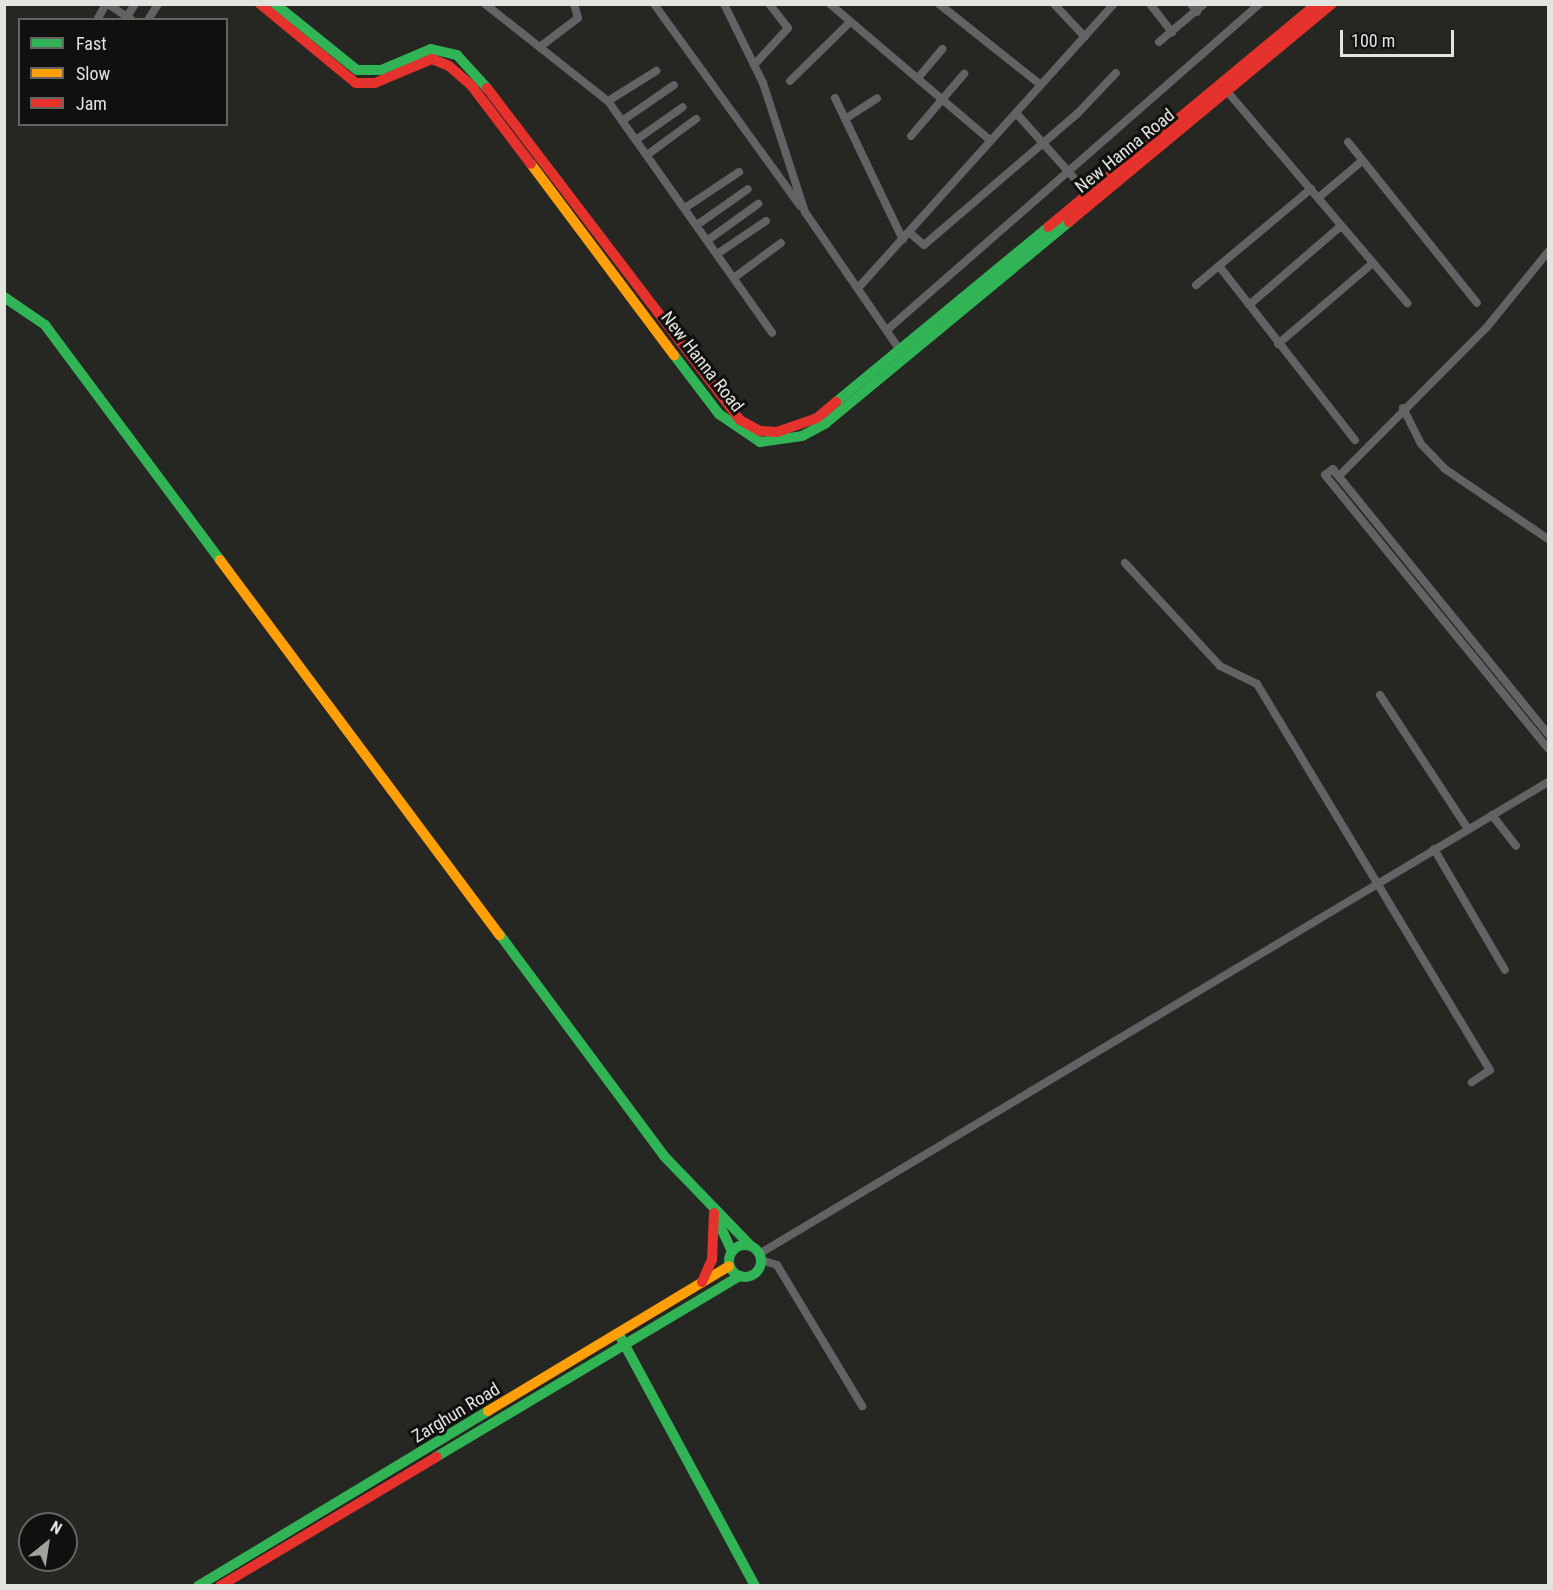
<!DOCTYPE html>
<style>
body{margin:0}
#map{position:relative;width:1553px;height:1590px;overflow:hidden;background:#262623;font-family:"Roboto Condensed",sans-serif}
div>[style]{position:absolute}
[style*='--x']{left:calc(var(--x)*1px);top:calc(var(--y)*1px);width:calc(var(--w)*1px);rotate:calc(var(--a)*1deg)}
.street>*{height:8px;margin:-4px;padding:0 4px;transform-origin:4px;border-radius:4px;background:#656265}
.fast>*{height:10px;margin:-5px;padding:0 5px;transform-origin:5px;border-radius:5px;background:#30b455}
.fast>.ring{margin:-5px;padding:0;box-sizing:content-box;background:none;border:10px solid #30b455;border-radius:50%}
.slow>*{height:10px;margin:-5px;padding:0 5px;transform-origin:5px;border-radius:5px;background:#ff9f0a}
.jam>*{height:10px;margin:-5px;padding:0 5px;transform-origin:5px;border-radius:5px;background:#e5322d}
span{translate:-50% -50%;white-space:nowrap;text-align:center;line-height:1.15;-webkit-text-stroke:6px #10100e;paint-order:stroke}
.street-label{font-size:18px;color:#e3e4e0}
.frame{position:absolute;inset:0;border:6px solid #e3e4e0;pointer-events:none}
.legend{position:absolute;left:18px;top:18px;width:210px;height:108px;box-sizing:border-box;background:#10100e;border:2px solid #646562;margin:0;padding:8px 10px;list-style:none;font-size:18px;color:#e3e4e0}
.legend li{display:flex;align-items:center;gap:12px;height:30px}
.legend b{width:30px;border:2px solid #646562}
.north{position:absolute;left:18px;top:1512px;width:60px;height:60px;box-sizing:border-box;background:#10100e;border:2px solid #646562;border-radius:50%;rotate:30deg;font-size:16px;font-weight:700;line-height:24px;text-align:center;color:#e3e4e0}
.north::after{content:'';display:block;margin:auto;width:21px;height:27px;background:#a1a29e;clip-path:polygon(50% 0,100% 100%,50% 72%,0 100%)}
.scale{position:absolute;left:1340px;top:30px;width:114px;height:27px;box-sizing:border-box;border:3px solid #e3e4e0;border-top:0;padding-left:8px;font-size:18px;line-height:21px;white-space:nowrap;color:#e3e4e0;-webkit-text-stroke:4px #10100e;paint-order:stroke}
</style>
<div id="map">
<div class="street">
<div style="--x:108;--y:4;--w:29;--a:34"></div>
<div style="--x:485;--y:4;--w:157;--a:38.3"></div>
<div style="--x:608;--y:101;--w:284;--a:54.7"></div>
<div style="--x:654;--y:4;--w:249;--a:54.1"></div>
<div style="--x:724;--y:4;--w:88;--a:63.7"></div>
<div style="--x:763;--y:83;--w:136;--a:72"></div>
<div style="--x:805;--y:212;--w:171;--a:55.5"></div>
<div style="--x:830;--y:4;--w:211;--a:40.4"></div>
<div style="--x:939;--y:4;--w:130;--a:38.5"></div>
<div style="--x:1054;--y:4;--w:45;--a:46.8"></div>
<div style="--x:1150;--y:4;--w:36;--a:52"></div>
<div style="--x:1191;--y:4;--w:10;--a:53"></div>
<div style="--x:126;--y:18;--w:17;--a:-57"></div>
<div style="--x:97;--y:20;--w:18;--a:-61"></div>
<div style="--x:148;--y:20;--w:19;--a:-58"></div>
<div style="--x:1159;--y:42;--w:59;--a:-40.2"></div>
<div style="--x:541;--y:46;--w:46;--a:-37.1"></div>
<div style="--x:578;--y:18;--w:15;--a:-106"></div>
<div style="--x:754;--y:65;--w:50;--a:-47.4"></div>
<div style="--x:788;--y:28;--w:31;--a:-128"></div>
<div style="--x:918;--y:78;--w:38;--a:-50"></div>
<div style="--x:790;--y:81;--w:84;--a:-44.5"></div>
<div style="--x:1226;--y:90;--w:280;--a:49.6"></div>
<div style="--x:835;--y:98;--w:157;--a:64.4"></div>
<div style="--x:608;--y:101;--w:57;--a:-32"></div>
<div style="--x:1016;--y:113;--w:113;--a:48.2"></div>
<div style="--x:845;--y:119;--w:38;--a:-33"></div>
<div style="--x:622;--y:121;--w:63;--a:-34.7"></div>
<div style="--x:911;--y:136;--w:82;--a:-49.5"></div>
<div style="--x:636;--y:140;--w:57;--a:-35.1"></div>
<div style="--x:1348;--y:142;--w:206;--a:51.3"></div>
<div style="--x:647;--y:155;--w:61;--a:-36.3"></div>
<div style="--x:1318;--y:198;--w:57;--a:-40.1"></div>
<div style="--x:685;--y:208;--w:65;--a:-33.7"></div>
<div style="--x:697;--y:225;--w:62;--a:-35.2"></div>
<div style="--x:910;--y:233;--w:18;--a:41"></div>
<div style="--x:924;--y:245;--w:203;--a:-40.6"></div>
<div style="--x:1078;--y:113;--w:55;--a:-46.5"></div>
<div style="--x:708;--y:240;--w:62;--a:-35.8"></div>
<div style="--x:717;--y:254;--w:59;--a:-34"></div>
<div style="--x:1219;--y:266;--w:221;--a:52"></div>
<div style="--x:735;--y:277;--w:57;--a:-36.5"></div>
<div style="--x:1196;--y:285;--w:150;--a:-39.9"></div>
<div style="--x:859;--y:287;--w:381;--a:-48"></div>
<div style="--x:1249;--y:305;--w:121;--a:-40.7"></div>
<div style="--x:887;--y:330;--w:495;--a:-41.2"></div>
<div style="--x:1278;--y:344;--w:125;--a:-40.5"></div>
<div style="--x:1403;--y:408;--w:40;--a:63.4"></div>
<div style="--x:1421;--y:444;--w:35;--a:46"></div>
<div style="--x:1445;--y:469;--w:125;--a:34.2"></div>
<div style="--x:1339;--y:476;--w:210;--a:-45.2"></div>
<div style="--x:1487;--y:327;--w:97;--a:-50.9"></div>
<div style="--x:1125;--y:563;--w:140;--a:47.3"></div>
<div style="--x:1220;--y:666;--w:41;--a:25.9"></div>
<div style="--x:1257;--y:684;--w:451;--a:58.9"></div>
<div style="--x:1490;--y:1070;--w:22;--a:146"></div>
<div style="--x:1380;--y:695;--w:160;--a:56.7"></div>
<div style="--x:1548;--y:734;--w:341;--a:-129.1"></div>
<div style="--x:1333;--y:469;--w:10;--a:143"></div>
<div style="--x:1325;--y:475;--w:353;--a:50.8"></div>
<div style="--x:1492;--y:815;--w:39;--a:52"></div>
<div style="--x:1434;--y:849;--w:140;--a:59.6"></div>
<div style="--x:759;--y:1254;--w:919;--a:-30.89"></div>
<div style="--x:761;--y:1260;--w:17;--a:17"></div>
<div style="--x:777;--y:1265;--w:165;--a:58.9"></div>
</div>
<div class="fast">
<div style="--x:275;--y:4;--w:105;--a:38.8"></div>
<div style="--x:357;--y:70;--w:24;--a:0"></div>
<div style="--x:381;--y:70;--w:54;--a:-22.8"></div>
<div style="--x:431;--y:49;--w:27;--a:13"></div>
<div style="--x:457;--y:55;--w:45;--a:47.7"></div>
<div style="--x:4;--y:297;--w:50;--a:34.3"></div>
<div style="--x:45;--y:325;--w:293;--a:53.3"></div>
<div style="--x:674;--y:355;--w:74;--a:52.7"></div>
<div style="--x:719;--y:414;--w:50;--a:34.3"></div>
<div style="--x:760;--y:442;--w:42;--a:-8.1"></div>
<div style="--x:802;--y:436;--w:27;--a:-28"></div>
<div style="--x:826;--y:423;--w:315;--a:-39.6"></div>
<div style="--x:836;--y:402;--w:275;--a:-39.5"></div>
<div style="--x:500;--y:935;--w:275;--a:53.4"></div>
<div style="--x:664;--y:1156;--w:125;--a:46"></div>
<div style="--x:715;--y:1215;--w:40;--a:65"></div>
<div class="ring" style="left:729px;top:1245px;width:22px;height:22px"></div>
<div style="--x:621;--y:1338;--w:282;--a:61.6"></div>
<div style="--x:436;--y:1457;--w:354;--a:-30.8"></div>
<div style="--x:198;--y:1586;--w:339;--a:-31.1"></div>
</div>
<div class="slow">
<div style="--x:531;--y:164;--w:239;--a:53.2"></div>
<div style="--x:220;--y:560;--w:468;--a:53.3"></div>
<div style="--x:488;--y:1411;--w:281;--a:-31"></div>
</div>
<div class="jam">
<div style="--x:260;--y:4;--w:124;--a:39.5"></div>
<div style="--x:356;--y:83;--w:19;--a:0"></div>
<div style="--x:375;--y:83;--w:62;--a:-22.8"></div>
<div style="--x:432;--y:59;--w:18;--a:22"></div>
<div style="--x:449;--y:66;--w:29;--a:41"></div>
<div style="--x:471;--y:85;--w:99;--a:52.8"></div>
<div style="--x:487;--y:88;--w:417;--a:52.7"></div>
<div style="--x:740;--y:420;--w:23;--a:29"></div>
<div style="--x:760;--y:431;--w:17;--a:3"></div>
<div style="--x:777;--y:432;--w:42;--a:-19.3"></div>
<div style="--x:817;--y:418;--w:25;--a:-40"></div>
<div style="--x:1069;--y:222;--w:342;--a:-39.7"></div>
<div style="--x:1048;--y:227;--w:349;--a:-39.7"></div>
<div style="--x:702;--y:1282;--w:24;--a:-66"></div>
<div style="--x:712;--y:1260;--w:47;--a:-87.6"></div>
<div style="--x:220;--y:1586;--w:252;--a:-30.8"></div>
</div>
<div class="street-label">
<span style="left:1125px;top:151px;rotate:-39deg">New Hanna Road</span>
<span style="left:702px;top:362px;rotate:52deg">New Hanna Road</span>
<span style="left:456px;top:1413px;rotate:-31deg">Zarghun Road</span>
</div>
<div class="frame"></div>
<ul class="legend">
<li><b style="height:8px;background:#30b455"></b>Fast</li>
<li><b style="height:8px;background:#ff9f0a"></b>Slow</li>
<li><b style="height:8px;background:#e5322d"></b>Jam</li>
</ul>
<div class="north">N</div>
<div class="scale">100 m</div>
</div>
